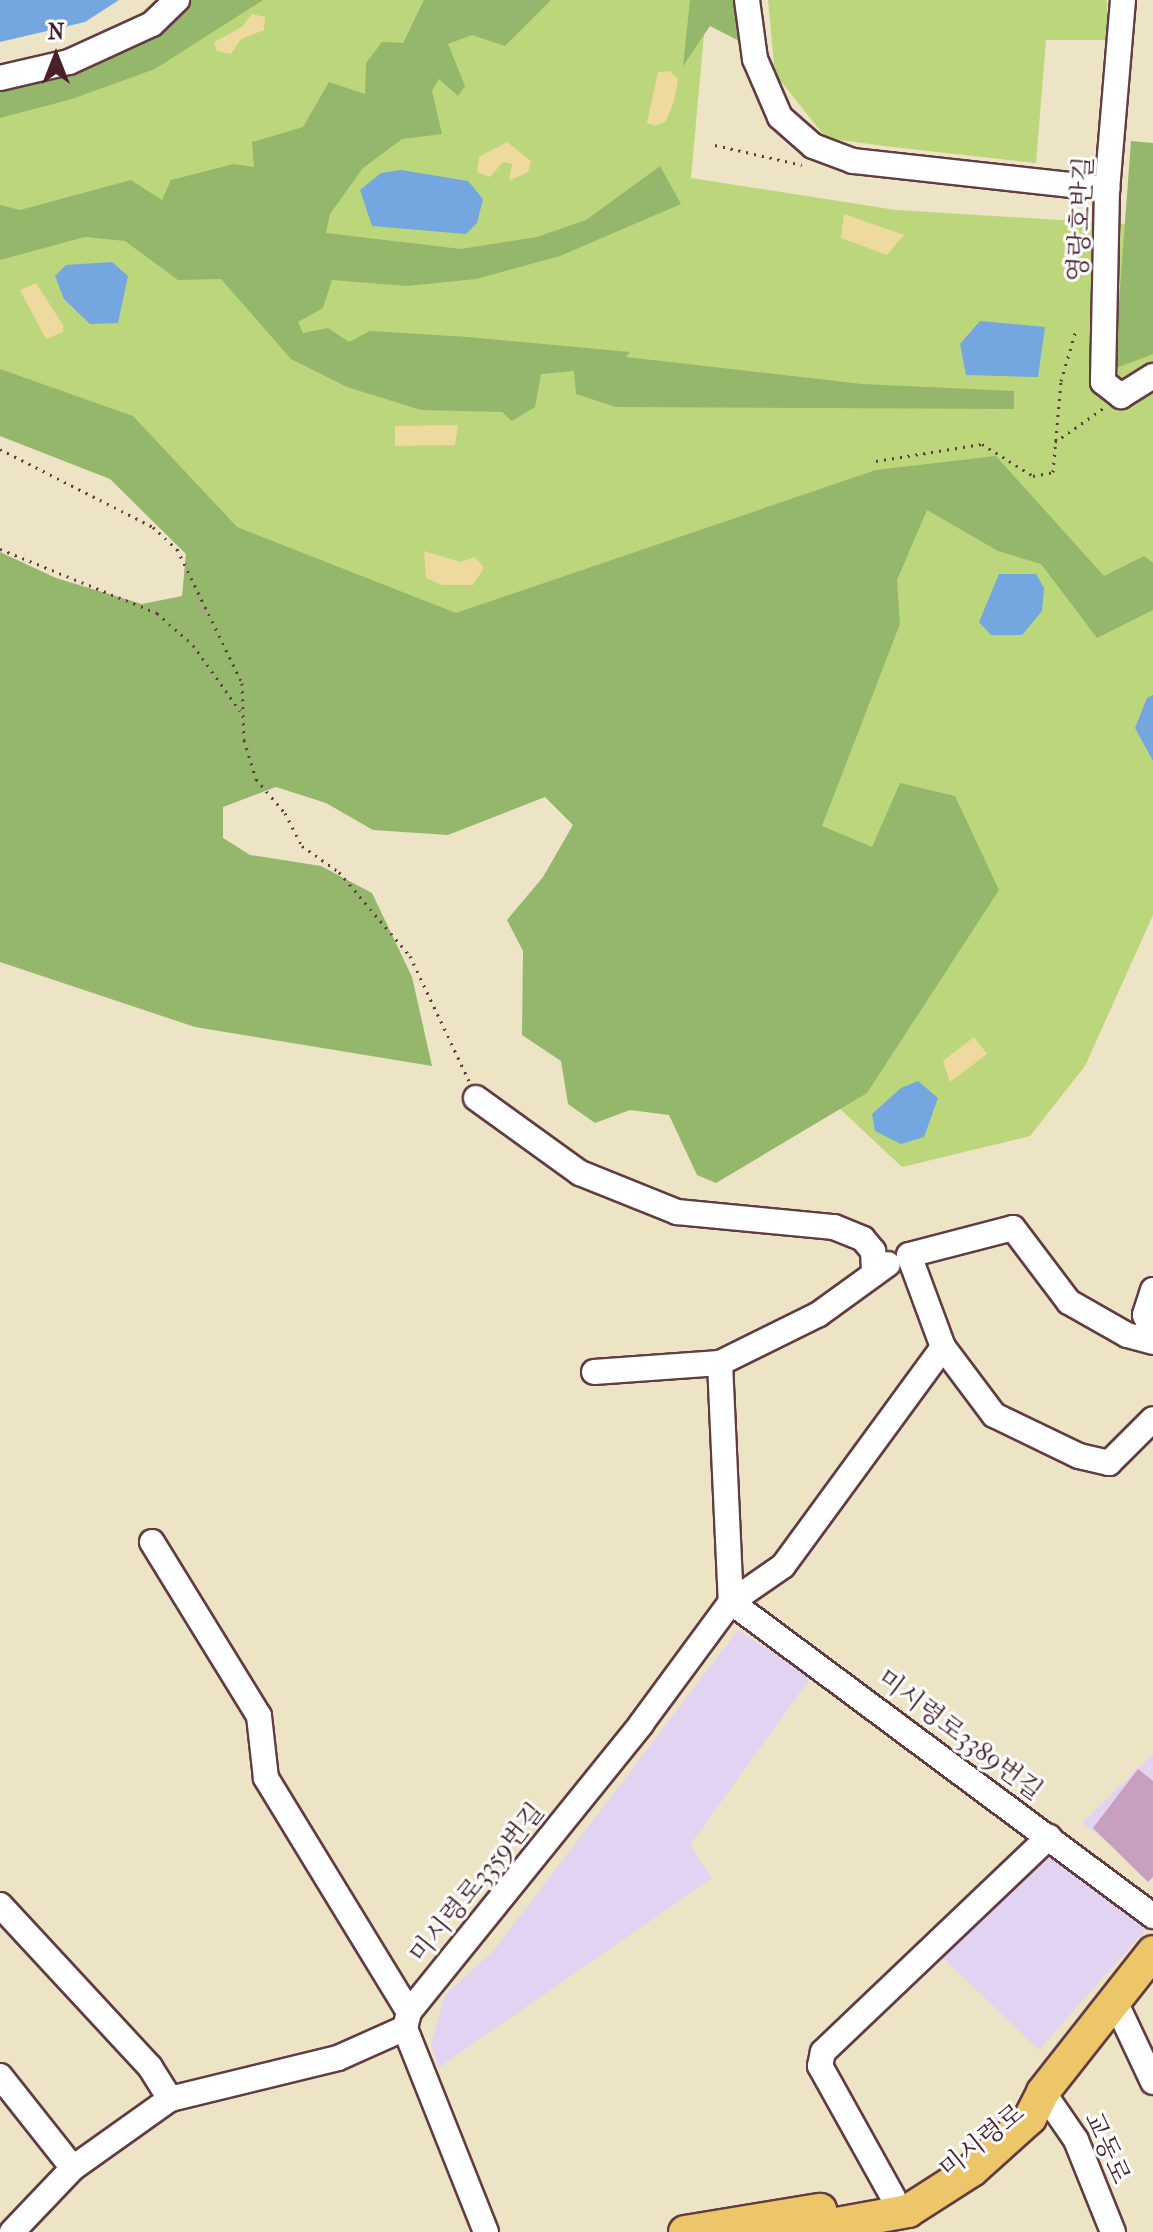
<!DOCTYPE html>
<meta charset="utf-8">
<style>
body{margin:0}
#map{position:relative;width:1153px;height:2232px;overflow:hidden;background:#ede3c5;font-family:"IM FELL French Canon","Noto Serif KR",serif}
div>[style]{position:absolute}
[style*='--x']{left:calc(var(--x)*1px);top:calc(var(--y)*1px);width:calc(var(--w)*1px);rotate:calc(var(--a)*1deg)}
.built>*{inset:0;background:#e3d3f2}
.green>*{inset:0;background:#bcd67b}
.forest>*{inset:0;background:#95b76b}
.sand>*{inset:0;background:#eeda9e}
.water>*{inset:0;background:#74a6df}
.building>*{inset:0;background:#c79fbf}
.path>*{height:3px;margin-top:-1.5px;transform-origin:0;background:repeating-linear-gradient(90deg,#623c42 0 2px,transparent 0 8px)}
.roads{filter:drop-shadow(2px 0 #623c42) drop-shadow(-2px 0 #623c42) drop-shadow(0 2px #623c42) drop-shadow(0 -2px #623c42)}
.minor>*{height:24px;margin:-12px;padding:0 12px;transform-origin:12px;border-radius:12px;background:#fff}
.major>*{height:32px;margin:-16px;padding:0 16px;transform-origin:16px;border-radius:16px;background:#ecc669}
span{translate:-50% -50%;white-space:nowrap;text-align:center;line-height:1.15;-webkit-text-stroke:6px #fff;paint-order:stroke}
.street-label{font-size:26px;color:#4a1f2b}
.north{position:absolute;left:16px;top:16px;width:80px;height:80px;-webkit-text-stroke:6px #fff;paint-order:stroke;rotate:0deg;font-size:22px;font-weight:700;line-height:32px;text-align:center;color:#4a1f2b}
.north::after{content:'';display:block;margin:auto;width:28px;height:36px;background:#4a1f2b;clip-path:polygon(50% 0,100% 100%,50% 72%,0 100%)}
</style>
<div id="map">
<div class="built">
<div style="clip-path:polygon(738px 1630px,811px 1677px,690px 1845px,712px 1878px,438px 2068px,431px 2043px,445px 1995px,494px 1950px)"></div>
<div style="clip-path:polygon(1153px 1754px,1153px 1877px,1082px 1823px)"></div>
<div style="clip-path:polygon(1052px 1847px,1152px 1922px,1039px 2050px,941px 1956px)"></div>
</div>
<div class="green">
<div style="clip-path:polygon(225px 0,707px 0,691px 178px,896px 210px,1142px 225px,1153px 336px,1153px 915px,1085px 1066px,1030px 1136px,902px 1167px,822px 1092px,850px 932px,467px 632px,233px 543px,0 383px,0 106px)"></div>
<div style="clip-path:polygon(768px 0,1107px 0,1107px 40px,1046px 40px,1036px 163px,884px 146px,826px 138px,775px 74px)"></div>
</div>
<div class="forest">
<div style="clip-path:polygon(174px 0,263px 0,155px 69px,72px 99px,0 118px,0 88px,79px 67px)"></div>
<div style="clip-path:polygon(424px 0,551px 0,505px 46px,472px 35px,448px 44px,465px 86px,458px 96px,439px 79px,432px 91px,442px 134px,402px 139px,363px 168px,330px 214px,326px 233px,461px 249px,537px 237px,586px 220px,660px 166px,681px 204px,560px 256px,476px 279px,407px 286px,332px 280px,323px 308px,298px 322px,303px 333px,328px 328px,349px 342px,370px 331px,468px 337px,630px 352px,626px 357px,862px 384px,1014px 391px,1014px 409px,616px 407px,576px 394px,574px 371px,541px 374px,535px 407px,512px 421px,502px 412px,421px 410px,347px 387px,291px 359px,221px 279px,178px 280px,125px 241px,85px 237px,0 260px,0 205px,20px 210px,131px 180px,162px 200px,171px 180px,234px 164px,254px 167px,252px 142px,303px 127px,329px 82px,365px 94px,366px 63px,382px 42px,403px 43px)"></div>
<div style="clip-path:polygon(690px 0,741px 0,741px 42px,710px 26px,683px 66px)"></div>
<div style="clip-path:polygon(1131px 141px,1153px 143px,1153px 354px,1114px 369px)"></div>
<div style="clip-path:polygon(0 369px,133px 416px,237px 527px,456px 613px,876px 470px,996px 456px,1104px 576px,1144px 556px,1153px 563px,1153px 610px,1097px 638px,1041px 564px,998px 551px,927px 510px,897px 580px,900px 624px,822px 826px,872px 847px,900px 783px,955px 796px,999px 890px,867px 1093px,716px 1183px,697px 1175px,669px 1115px,630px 1110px,595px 1123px,568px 1104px,561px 1061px,522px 1035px,523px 951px,507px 920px,543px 877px,573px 825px,545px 797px,448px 835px,373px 830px,326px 803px,276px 787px,223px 807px,223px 838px,250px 855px,321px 866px,372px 893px,412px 977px,432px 1066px,195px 1027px,0 962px,0 552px,56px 578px,142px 604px,182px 596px,186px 554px,110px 479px,0 436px)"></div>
</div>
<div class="sand">
<div style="clip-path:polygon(252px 14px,265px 17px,264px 30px,241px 39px,231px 54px,217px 51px,214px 42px,242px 27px)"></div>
<div style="clip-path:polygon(670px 71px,678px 79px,674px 101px,666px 121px,655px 126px,647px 123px,658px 72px)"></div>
<div style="clip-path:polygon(507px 142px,531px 161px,528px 172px,509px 181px,512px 164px,503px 162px,490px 177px,477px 172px,479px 157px)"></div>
<div style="clip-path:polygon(844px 214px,904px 235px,887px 255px,841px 238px)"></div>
<div style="clip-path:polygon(36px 283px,63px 325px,63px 332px,46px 339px,20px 290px)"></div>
<div style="clip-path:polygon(458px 425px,455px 445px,395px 446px,395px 426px)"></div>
<div style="clip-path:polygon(424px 551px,461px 562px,475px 557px,484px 568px,473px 585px,442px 585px,426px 578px)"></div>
<div style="clip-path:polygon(974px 1037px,987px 1054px,950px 1082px,943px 1061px)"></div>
</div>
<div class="water">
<div style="clip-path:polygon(0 0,119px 0,85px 22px,0 42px)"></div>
<div style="clip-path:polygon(401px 170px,468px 181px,483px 199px,477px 223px,466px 234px,372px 226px,360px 190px,381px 173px)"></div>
<div style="clip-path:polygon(112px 262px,128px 276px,118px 323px,90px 324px,64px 299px,55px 276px,66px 265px)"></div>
<div style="clip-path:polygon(980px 321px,1045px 327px,1038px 377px,966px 375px,960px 344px)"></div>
<div style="clip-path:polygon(999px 574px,1036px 574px,1044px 588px,1042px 611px,1022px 635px,991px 635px,979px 622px)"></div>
<div style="clip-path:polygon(1153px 695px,1153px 761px,1135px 728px,1147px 698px)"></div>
<div style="clip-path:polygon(918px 1081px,938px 1098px,924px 1137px,901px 1144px,875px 1131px,872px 1114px,901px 1088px)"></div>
</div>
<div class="building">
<div style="clip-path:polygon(1138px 1769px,1153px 1781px,1153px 1877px,1148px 1882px,1093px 1828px)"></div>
</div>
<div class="path">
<div style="--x:715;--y:145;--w:89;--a:12.9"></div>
<div style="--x:1055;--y:442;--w:61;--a:-35"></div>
<div style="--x:0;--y:449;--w:172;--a:27"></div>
<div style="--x:153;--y:527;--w:33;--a:43"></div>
<div style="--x:177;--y:549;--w:149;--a:64.1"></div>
<div style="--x:242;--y:683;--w:57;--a:88"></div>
<div style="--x:244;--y:740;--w:41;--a:72.9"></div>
<div style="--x:256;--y:779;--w:45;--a:49.5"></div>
<div style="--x:285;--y:813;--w:37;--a:63"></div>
<div style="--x:302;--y:846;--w:45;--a:35.1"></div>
<div style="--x:339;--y:872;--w:110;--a:49.8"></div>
<div style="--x:410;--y:956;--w:138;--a:64.7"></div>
<div style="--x:876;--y:461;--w:107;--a:-9.1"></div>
<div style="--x:982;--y:444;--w:60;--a:32.1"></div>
<div style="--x:1033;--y:476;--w:20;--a:-11"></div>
<div style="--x:1053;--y:472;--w:91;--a:-85"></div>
<div style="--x:1061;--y:381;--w:50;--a:-73.7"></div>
<div style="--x:0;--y:549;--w:170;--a:22.2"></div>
<div style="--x:157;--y:613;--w:48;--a:41.6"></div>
<div style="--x:193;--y:645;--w:81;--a:54.5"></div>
</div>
<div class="roads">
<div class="minor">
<div style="--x:747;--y:0;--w:60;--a:82.3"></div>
<div style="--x:755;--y:59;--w:63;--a:66.7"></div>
<div style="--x:780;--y:117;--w:44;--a:41.3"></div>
<div style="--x:813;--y:146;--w:43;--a:20.6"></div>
<div style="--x:853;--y:161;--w:256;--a:6.3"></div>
<div style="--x:1123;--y:0;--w:190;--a:94.8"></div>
<div style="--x:1107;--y:189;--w:193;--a:91.2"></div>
<div style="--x:1103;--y:382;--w:23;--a:38"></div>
<div style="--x:1121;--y:396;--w:38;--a:-32"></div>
<div style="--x:0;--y:78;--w:71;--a:-13.1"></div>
<div style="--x:69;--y:62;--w:91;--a:-24.6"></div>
<div style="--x:152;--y:24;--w:35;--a:-44"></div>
<div style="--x:476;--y:1098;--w:128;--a:35.8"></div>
<div style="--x:580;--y:1173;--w:105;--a:21.9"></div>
<div style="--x:677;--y:1212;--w:158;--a:5.5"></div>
<div style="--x:834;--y:1227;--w:31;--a:22"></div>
<div style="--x:863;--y:1239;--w:16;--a:50"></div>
<div style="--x:873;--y:1251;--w:19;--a:87"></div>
<div style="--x:1153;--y:1290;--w:26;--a:108"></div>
<div style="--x:1145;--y:1315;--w:20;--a:66"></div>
<div style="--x:943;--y:1347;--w:98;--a:-110.3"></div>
<div style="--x:909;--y:1255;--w:107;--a:-14.6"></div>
<div style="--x:1013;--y:1228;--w:93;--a:52.9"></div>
<div style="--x:1069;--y:1302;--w:67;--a:29.6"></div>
<div style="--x:1127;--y:1335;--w:27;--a:15"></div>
<div style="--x:720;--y:1363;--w:239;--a:87.4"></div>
<div style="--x:594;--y:1372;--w:126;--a:-4.1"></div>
<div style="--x:720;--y:1363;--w:110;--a:-26.3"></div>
<div style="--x:819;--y:1314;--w:85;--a:-35.9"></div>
<div style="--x:152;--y:1542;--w:204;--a:58.4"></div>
<div style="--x:259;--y:1716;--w:62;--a:83.6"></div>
<div style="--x:266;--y:1778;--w:274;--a:58.6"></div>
<div style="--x:731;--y:1602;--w:526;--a:36.65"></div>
<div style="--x:0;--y:1905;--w:221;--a:47.2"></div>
<div style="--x:150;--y:2067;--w:38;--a:58"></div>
<div style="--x:1121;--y:2014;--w:75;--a:64.8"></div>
<div style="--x:0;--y:2076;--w:117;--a:51.6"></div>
<div style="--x:1043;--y:2092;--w:58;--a:55.5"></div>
<div style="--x:1076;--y:2140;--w:99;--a:68.1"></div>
<div style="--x:893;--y:2197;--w:150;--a:-119.1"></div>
<div style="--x:820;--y:2066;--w:14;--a:-78"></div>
<div style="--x:823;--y:2052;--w:312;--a:-43.6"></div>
<div style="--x:12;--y:2232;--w:88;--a:-46.4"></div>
<div style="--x:73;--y:2168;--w:119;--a:-35.4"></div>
<div style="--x:170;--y:2099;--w:173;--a:-13.7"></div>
<div style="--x:338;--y:2058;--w:73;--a:-24.1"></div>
<div style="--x:486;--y:2232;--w:219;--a:-111.7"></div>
<div style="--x:405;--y:2028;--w:16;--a:-76"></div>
<div style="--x:409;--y:2012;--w:370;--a:-51.1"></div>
<div style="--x:641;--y:1724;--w:152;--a:-53.6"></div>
<div style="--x:731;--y:1602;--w:63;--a:-34.7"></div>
<div style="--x:783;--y:1566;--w:271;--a:-53.8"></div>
<div style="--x:943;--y:1347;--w:85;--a:53.1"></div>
<div style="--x:994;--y:1415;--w:94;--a:25.8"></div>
<div style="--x:1079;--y:1456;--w:31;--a:13"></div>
<div style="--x:1109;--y:1463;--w:62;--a:-45"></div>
</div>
<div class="major">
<div style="--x:685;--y:2232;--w:137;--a:-9.3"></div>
<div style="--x:793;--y:2232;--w:117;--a:-10.3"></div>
<div style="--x:908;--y:2211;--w:76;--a:-32.6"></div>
<div style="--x:972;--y:2170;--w:78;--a:-41.9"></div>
<div style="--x:1030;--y:2118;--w:29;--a:-63"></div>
<div style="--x:1043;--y:2092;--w:178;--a:-51.8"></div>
</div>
</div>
<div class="street-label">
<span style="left:1081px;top:219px;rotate:-87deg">영랑호반길</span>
<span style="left:960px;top:1735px;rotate:37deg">미시령로3389번길</span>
<span style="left:477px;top:1883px;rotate:-51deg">미시령로3359번길</span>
<span style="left:982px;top:2141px;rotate:-39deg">미시령로</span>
<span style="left:1107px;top:2148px;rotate:66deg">교동로</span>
</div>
<div class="north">N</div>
</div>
